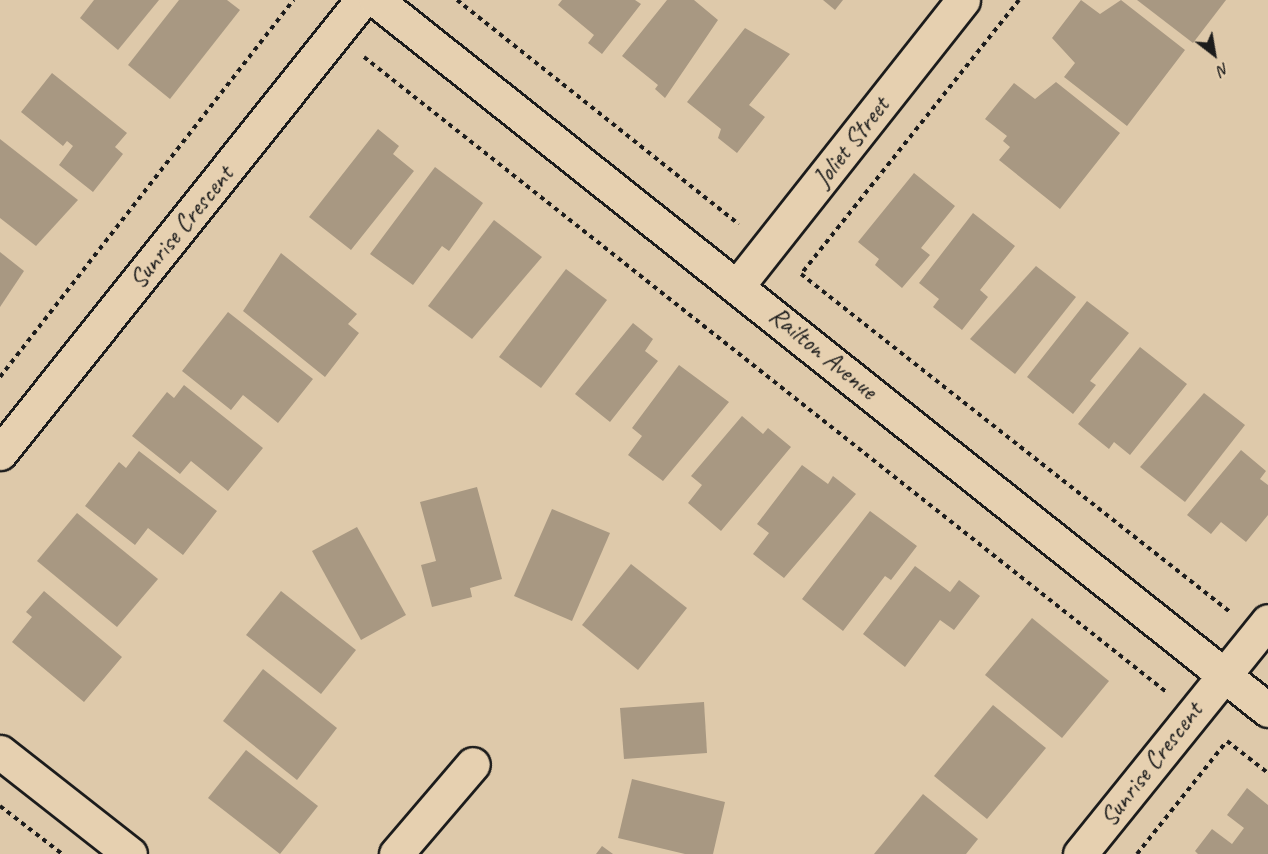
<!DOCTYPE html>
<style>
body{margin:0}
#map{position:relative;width:1268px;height:854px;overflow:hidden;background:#dec9aa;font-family:Caveat,sans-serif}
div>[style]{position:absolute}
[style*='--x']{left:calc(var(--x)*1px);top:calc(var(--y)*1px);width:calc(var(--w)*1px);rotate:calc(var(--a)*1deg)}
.building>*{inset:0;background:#a89882}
.path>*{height:4px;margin-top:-2px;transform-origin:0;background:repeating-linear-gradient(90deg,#1c1c1c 0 4.5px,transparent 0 9px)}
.roads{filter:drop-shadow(2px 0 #1c1c1c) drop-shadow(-2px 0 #1c1c1c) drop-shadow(0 2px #1c1c1c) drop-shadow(0 -2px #1c1c1c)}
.street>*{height:33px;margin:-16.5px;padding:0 16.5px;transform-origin:16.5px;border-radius:16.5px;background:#e6d0b0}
.secondary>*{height:33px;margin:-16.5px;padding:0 16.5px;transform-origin:16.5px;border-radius:16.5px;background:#e6d0b0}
span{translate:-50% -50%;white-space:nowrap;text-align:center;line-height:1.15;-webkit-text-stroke:4.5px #e6d0b0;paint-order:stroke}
.street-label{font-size:26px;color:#1c1c1c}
.north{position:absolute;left:1184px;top:24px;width:60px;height:60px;-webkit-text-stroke:4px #e6d0b0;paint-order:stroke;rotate:149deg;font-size:16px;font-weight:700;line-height:24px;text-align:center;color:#1c1c1c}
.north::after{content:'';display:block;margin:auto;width:21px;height:27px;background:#1c1c1c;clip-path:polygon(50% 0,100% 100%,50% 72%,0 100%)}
</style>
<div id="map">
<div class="building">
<div style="clip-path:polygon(94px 0,159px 0,118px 50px,80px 18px)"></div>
<div style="clip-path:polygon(179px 0,227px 0,240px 10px,170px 99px,128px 65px)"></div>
<div style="clip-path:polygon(562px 0,635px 0,641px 4px,602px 54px,588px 43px,594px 35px,558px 5px)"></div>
<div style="clip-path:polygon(667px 0,694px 0,718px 20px,665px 98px,655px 89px,658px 85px,622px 56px)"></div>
<div style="clip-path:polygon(823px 0,843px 0,835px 10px)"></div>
<div style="clip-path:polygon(1081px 0,1100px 14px,1121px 0,1185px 50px,1127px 126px,1064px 77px,1075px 63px,1052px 38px)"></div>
<div style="clip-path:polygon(1137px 0,1226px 0,1193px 43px)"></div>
<div style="clip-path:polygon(745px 28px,790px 54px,749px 105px,765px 117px,737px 153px,718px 138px,721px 129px,687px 102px)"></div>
<div style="clip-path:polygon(52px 73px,127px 133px,115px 147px,123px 154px,93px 192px,59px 165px,73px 146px,67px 141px,63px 146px,21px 112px)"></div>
<div style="clip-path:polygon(1056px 82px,1120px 133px,1060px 209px,999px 160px,1010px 147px,1003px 141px,1007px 136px,985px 119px,1014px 83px,1035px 99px)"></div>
<div style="clip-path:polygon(378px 129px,399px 146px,393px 154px,414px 171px,351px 250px,309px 217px)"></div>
<div style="clip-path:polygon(0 139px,78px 200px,36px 246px,0 218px)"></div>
<div style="clip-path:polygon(435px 167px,483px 203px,449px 251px,442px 246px,413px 285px,370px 254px)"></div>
<div style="clip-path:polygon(914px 173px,955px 206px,921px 248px,930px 255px,902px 288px,875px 265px,879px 259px,858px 242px)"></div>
<div style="clip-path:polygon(973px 213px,1015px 246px,980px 290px,988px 297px,962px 330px,933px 307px,939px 299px,919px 283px)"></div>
<div style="clip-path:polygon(494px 220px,542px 257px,472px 339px,428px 306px)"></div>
<div style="clip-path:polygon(0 252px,24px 271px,0 307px)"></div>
<div style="clip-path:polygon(281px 253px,357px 314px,348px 324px,359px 333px,325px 377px,243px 311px)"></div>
<div style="clip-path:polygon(1036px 266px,1076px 297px,1015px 374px,970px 339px)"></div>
<div style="clip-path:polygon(566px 269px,607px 300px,541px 388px,499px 357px)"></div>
<div style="clip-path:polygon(1087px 301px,1129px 333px,1090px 381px,1096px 385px,1073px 414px,1027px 377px)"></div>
<div style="clip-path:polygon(228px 312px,313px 379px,278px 423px,243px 395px,231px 410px,182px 371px)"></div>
<div style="clip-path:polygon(633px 323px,653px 339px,645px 351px,658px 361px,610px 422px,575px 394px)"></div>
<div style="clip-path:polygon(1140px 347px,1187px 384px,1130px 455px,1114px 442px,1109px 449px,1078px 424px)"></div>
<div style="clip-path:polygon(679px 365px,729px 402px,663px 481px,628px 455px,642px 436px,632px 428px)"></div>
<div style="clip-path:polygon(184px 385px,263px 448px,228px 491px,191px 461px,180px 474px,132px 436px,167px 392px,174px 398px)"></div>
<div style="clip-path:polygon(1204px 393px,1245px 425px,1185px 502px,1140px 467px)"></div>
<div style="clip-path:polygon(742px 416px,763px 434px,768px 428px,791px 447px,721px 531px,688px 503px,702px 485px,691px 476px)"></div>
<div style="clip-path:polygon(1241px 450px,1266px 471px,1260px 479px,1268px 485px,1268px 515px,1246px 542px,1221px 522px,1211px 534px,1187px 515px)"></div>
<div style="clip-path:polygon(139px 451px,217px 511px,183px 555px,148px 528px,135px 545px,85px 506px,119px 462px,126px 468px)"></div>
<div style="clip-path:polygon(802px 465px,828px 484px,833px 476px,856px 494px,784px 578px,753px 554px,769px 533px,757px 524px)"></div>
<div style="clip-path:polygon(477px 487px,502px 579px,470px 588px,472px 597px,432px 607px,421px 565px,436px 561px,420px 502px)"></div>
<div style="clip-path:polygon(552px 509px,610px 533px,572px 621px,514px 596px)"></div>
<div style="clip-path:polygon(870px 511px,917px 546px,891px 580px,885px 576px,843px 631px,802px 599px)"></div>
<div style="clip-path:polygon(77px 513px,158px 579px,117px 627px,37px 561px)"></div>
<div style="clip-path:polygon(357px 527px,406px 615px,361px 640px,312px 551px)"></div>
<div style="clip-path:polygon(631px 564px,687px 608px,638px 670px,582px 625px)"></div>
<div style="clip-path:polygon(915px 566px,950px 592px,959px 580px,980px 596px,954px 630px,940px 620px,905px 667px,863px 634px)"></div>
<div style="clip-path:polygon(44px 591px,122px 657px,84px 702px,12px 642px,32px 617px,26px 612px)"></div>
<div style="clip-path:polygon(281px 591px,356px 650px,321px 694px,246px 635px)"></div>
<div style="clip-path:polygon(1032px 618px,1109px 681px,1062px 738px,985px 675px)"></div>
<div style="clip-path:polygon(263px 669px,337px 728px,297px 780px,223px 721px)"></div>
<div style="clip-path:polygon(704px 702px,707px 753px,624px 759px,620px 708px)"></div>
<div style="clip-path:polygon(993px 705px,1046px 748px,987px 819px,934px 776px)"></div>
<div style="clip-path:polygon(246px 750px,318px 806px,280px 854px,208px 798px)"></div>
<div style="clip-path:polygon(632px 779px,725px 802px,713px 854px,685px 854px,618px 838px)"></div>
<div style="clip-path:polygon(1247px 788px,1268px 805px,1268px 854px,1198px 854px,1195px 851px,1212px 829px,1232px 844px,1244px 828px,1227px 815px)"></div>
<div style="clip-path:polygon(923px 794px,978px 839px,966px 854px,874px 854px)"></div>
<div style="clip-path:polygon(602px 846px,613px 854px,596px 854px)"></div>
</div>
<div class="path">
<div style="--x:457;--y:0;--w:360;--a:38.5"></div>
<div style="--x:1019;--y:0;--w:350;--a:128.5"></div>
<div style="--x:801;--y:274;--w:546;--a:38.23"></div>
<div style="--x:364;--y:57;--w:1022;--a:38.36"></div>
<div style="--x:0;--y:377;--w:478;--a:-52.1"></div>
<div style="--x:0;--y:806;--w:78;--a:37.7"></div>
<div style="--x:1137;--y:854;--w:144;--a:-51.5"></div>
<div style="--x:1227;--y:741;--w:52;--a:38"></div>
</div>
<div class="roads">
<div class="street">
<div style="--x:738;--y:285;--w:363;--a:-51.7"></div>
<div style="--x:0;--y:453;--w:580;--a:-51.37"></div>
<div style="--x:0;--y:752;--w:165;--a:38.1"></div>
<div style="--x:396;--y:854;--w:118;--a:-49.5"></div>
<div style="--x:1080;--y:854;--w:299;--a:-51.1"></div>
</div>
<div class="secondary">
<div style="--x:376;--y:0;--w:1140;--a:38.52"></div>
</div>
</div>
<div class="street-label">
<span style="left:851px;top:142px;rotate:-52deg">Joliet Street</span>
<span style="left:181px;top:227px;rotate:-51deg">Sunrise Crescent</span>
<span style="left:823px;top:353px;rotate:39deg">Railton Avenue</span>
<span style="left:1151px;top:764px;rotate:-52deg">Sunrise Crescent</span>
</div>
<div class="north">N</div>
</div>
